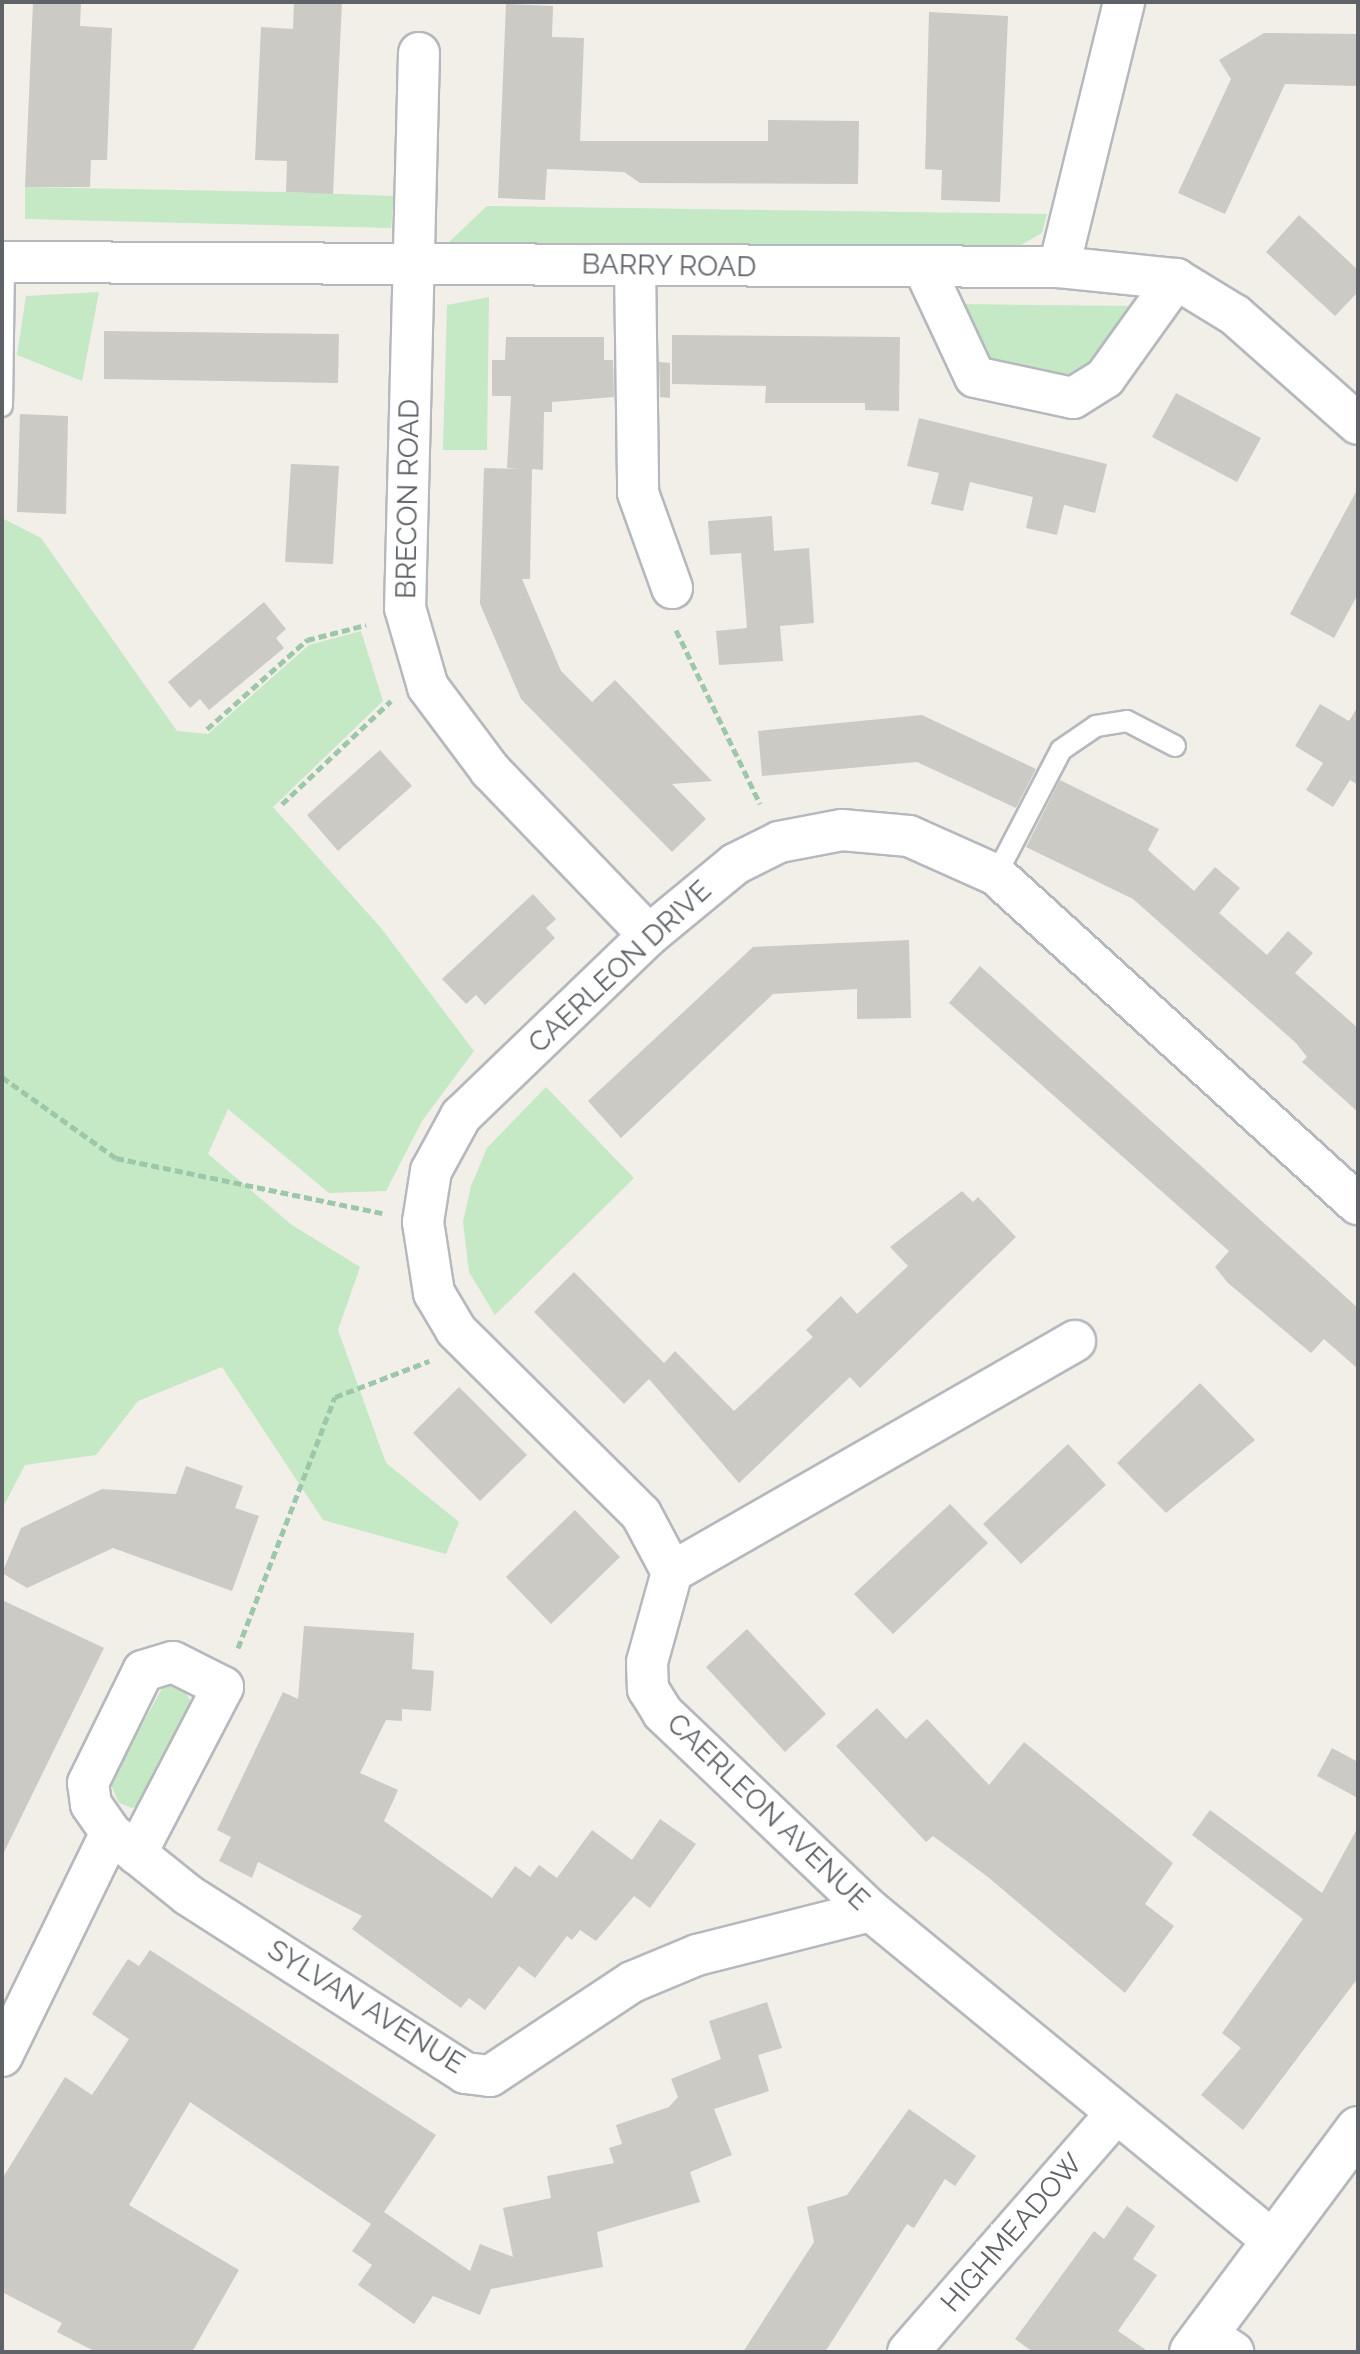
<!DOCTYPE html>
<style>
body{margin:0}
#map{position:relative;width:1360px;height:2354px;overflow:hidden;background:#f1efe8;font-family:Raleway,sans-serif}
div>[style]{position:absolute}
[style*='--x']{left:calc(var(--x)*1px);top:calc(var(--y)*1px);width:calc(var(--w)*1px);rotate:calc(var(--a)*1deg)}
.green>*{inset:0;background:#c5e8c5}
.building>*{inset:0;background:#cccac5}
.path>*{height:5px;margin-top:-2.5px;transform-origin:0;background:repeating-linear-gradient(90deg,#9cc7a9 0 8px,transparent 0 12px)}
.roads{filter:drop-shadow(2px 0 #b5b8bc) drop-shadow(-2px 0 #b5b8bc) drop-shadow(0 2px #b5b8bc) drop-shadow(0 -2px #b5b8bc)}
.service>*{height:20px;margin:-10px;padding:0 10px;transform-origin:10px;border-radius:10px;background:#fff}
.minor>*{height:40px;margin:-20px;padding:0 20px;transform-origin:20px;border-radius:20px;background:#fff}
.tertiary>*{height:44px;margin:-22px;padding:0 22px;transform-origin:22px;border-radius:22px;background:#fff}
span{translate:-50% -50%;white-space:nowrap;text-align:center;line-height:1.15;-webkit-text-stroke:8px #fff;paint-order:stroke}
.street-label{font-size:28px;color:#5f6368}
.frame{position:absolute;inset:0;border:4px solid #5f6368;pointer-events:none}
</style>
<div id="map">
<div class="green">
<div style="clip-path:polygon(25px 187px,286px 192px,394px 196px,391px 228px,25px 219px)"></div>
<div style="clip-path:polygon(487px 206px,1047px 214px,1042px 233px,1012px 250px,447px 244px)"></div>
<div style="clip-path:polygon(99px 292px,82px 381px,17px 355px,26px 296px)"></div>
<div style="clip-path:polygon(489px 297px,487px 450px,443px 450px,447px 305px)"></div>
<div style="clip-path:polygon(956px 304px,1140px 306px,1086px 381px,981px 364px)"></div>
<div style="clip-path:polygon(2px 518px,41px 538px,177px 731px,208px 734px,309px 645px,361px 631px,383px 701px,273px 807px,381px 928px,474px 1051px,422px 1121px,386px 1191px,329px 1193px,228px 1109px,208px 1154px,292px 1225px,360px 1267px,338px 1330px,386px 1463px,459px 1522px,446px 1554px,323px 1520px,222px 1367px,138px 1401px,96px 1455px,25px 1465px,2px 1509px)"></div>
<div style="clip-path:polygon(546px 1087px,634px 1178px,495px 1315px,469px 1272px,463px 1222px,471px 1186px,487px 1148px)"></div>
<div style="clip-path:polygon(165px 1683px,180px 1685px,193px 1704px,145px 1803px,132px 1808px,119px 1803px,110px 1783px)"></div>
</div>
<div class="building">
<div style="clip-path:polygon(33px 2px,81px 2px,80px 26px,112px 28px,107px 160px,91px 160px,90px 187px,25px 187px)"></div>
<div style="clip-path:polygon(294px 2px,342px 2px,333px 194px,286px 192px,287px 161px,255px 160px,261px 27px,293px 29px)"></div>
<div style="clip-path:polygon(506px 4px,553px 6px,552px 37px,584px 38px,580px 141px,768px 141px,768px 120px,859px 121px,858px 184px,640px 183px,624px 172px,547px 169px,545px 200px,498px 198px)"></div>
<div style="clip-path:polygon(929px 12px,1008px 16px,1000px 202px,941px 200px,942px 170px,925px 169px)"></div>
<div style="clip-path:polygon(1264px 33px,1358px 34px,1358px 86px,1285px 84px,1225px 214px,1178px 193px,1231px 79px,1219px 60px)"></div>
<div style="clip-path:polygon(1299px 215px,1358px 270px,1358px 292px,1335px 316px,1266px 252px)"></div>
<div style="clip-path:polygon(104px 331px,339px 334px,338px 383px,104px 379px)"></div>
<div style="clip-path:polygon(672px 335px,900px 337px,899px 411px,865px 410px,865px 403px,765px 403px,766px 386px,672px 384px)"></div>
<div style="clip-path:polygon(506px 337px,604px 337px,604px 360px,613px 360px,614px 397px,552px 402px,552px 412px,544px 412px,543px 470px,532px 469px,530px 579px,522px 579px,561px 671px,592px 702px,615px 680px,712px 781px,672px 784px,706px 819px,672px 852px,521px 699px,480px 604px,484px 468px,519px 469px,507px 468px,511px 396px,492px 396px,492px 360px,505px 360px)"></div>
<div style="clip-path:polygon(659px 362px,670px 363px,670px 398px,660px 397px)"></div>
<div style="clip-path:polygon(1176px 393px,1261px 438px,1237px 482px,1152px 437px)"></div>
<div style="clip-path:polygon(20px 414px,68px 416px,66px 514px,17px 512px)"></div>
<div style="clip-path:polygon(919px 418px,1107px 464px,1095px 513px,1064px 505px,1057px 535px,1026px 528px,1033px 497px,970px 482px,963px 511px,931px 504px,939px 473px,907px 466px)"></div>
<div style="clip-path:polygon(291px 464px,339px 466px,333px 564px,285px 562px)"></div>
<div style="clip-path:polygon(1358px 488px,1358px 594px,1334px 638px,1290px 614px)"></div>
<div style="clip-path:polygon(772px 516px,774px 551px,809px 548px,814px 623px,780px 626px,783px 661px,719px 665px,716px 631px,747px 628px,741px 553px,710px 555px,708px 521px)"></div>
<div style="clip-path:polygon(264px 602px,286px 629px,276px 638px,284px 648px,209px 710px,200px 699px,190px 708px,168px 682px)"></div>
<div style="clip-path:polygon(1320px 704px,1349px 721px,1358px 706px,1358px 785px,1350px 780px,1333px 807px,1306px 790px,1323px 763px,1295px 746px)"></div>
<div style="clip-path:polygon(922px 715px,1036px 769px,1016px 808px,917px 762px,762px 776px,758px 731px)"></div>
<div style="clip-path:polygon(380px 750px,412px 786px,338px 851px,307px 815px)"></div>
<div style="clip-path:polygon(1060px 780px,1159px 829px,1148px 850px,1194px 891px,1215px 867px,1240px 888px,1219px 913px,1267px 955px,1288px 931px,1313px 953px,1295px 973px,1358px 1028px,1358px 1112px,1302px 1062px,1307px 1057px,1296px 1043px,1133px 899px,1026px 847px)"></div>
<div style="clip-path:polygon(533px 894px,556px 919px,546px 928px,555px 938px,485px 1005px,476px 995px,466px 1004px,442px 979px)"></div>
<div style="clip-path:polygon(909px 940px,911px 1018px,857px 1019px,857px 989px,773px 994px,621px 1138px,588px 1101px,753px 947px)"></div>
<div style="clip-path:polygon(980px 966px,1358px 1308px,1358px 1369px,1324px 1339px,1311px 1353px,1228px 1283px,1215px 1267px,1229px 1251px,949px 1003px)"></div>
<div style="clip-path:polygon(962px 1191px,973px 1202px,978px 1197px,1016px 1237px,860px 1388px,850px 1377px,739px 1483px,649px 1379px,624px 1404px,534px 1312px,574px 1272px,664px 1363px,675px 1351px,734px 1411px,813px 1337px,806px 1330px,841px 1296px,857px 1314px,908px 1266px,890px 1247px)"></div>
<div style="clip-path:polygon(1200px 1383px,1255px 1440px,1166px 1513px,1117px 1463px)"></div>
<div style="clip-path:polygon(459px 1387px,527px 1455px,480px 1501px,413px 1433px)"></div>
<div style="clip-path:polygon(1068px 1444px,1106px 1485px,1021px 1564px,983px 1524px)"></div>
<div style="clip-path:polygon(186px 1466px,243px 1486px,235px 1508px,259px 1516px,232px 1591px,113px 1548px,27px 1588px,2px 1573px,21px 1528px,102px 1489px,176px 1494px)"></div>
<div style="clip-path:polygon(950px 1504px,988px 1543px,893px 1634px,854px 1594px)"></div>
<div style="clip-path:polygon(575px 1510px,620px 1557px,551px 1624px,506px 1577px)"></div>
<div style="clip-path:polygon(2px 1600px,104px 1648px,2px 1856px)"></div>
<div style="clip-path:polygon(304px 1626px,414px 1633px,412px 1669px,434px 1671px,431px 1711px,402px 1709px,402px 1721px,386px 1720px,360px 1773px,398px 1790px,384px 1821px,492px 1898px,515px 1866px,530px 1877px,539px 1865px,557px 1878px,592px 1830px,632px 1860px,660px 1819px,696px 1844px,650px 1908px,634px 1896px,596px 1941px,580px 1930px,572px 1940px,567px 1936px,535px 1978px,519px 1966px,485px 2010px,469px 1998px,461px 2008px,352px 1929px,362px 1916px,258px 1862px,252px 1878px,219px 1861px,231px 1837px,217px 1830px,283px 1692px,298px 1699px)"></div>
<div style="clip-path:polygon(747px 1629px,826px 1714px,785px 1752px,706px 1667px)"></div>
<div style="clip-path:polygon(877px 1708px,906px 1739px,927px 1719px,989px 1785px,1024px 1742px,1173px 1863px,1145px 1904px,1174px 1926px,1125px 1993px,988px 1877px,933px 1836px,926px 1842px,836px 1746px)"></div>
<div style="clip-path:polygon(1332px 1748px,1358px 1762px,1358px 1798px,1317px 1776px)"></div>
<div style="clip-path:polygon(1210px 1810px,1322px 1893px,1358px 1827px,1358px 1978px,1243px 2130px,1201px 2095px,1241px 2048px,1222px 2033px,1303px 1919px,1192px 1835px)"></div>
<div style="clip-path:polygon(150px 1950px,436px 2135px,384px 2212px,470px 2271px,480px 2244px,513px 2257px,503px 2208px,551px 2198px,547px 2176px,614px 2163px,609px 2148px,622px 2144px,616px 2125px,669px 2107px,678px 2097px,671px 2079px,721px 2059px,709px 2021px,767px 2002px,782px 2048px,758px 2055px,769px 2091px,714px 2109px,732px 2155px,690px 2172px,700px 2202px,597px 2232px,603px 2267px,491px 2289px,480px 2315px,433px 2296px,414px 2324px,358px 2285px,372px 2265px,352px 2251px,371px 2224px,190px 2102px,129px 2205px,239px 2270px,192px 2352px,96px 2352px,57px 2332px,62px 2323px,2px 2292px,2px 2179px,65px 2077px,92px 2095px,129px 2039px,92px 2014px,128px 1959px,139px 1966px)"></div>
<div style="clip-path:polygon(909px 2109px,976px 2156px,955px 2186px,945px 2179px,914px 2228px,907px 2224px,825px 2352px,743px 2352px,814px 2242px,807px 2207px,847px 2195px)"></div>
<div style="clip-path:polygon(1127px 2206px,1155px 2226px,1133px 2259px,1157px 2275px,1118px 2331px,1149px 2352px,1033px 2352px,1015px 2339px,1094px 2231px,1104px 2239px)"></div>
</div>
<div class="path">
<div style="--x:2;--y:4;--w:2;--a:-90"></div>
<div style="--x:676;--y:630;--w:193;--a:64.2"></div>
<div style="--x:207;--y:729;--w:134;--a:-41.7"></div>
<div style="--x:307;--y:640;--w:61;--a:-14.3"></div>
<div style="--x:282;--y:804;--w:150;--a:-43.4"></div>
<div style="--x:2;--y:1077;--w:140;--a:35.4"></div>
<div style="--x:116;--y:1158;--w:272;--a:11.7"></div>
<div style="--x:238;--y:1648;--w:269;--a:-68.9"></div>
<div style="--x:335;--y:1397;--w:101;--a:-21"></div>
</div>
<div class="roads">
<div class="service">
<div style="--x:2;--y:406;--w:144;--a:-89.2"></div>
<div style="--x:996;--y:875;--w:141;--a:-62.5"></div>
<div style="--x:1061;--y:750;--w:42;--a:-34.4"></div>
<div style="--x:1096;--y:726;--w:31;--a:-9"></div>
<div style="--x:1127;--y:721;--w:54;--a:27.5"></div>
</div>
<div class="minor">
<div style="--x:419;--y:53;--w:555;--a:91.44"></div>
<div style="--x:405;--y:608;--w:82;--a:73.8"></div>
<div style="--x:428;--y:687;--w:104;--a:53.2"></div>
<div style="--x:490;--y:770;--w:229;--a:46.1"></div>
<div style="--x:4;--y:262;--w:1055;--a:0.27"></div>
<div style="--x:1059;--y:267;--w:118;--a:5.9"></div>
<div style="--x:1176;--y:279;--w:69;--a:31.4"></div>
<div style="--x:1235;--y:315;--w:164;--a:41.5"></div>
<div style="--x:635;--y:265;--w:228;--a:89.2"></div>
<div style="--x:638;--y:493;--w:101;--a:70.3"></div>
<div style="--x:1059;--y:267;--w:273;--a:-76.2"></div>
<div style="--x:924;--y:268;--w:120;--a:64.9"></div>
<div style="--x:975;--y:377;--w:100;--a:12.1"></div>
<div style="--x:1073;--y:398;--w:38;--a:-32"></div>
<div style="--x:1105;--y:378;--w:122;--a:-54.4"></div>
<div style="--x:1075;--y:1341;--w:465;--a:150.2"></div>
<div style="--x:672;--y:1572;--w:93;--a:105.5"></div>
<div style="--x:647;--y:1662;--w:27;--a:88"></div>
<div style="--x:648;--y:1689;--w:28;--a:58"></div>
<div style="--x:663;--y:1713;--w:287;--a:43.6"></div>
<div style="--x:871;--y:1911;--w:519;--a:39.37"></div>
<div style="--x:672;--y:1572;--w:66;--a:-118.1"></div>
<div style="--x:641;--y:1514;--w:261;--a:-135.2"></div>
<div style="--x:456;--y:1330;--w:43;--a:-120.7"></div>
<div style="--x:434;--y:1293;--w:72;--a:-98.8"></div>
<div style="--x:423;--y:1222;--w:52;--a:-81.1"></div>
<div style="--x:431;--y:1171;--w:63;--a:-61.4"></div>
<div style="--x:461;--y:1116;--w:261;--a:-43.9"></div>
<div style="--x:649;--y:935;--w:112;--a:-39.5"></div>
<div style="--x:735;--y:864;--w:49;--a:-26.6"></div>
<div style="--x:779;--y:842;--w:64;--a:-10.8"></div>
<div style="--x:842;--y:830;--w:67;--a:5.1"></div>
<div style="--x:909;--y:836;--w:95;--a:24.1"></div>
<div style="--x:996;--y:875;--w:489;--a:42.3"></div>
<div style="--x:111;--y:1833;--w:35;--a:-125"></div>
<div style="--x:91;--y:1804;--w:21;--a:-98"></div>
<div style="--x:88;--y:1783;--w:125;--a:-63.8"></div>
<div style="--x:143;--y:1671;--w:31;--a:-17"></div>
<div style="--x:173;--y:1662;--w:56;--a:26.6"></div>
<div style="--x:223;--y:1687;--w:188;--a:117.5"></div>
<div style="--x:2;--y:2056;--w:248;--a:-64"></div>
<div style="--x:111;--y:1833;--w:99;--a:38.8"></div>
<div style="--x:188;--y:1895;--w:329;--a:32.7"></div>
<div style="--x:465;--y:2073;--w:25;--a:7"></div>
<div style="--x:490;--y:2076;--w:170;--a:-33.5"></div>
<div style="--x:632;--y:1982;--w:70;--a:-22.6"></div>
<div style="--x:697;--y:1955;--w:179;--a:-14.2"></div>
<div style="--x:1204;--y:2333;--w:35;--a:33"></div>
<div style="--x:908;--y:2352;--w:315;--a:-48.9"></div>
</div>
<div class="tertiary">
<div style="--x:1192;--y:2352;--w:278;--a:-53.3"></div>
</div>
</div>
<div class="street-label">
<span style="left:669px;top:266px;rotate:1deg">BARRY ROAD</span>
<span style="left:408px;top:499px;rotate:-89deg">BRECON ROAD</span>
<span style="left:620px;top:967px;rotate:-43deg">CAERLEON DRIVE</span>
<span style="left:768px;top:1812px;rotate:44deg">CAERLEON AVENUE</span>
<span style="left:366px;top:2007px;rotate:32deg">SYLVAN AVENUE</span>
<span style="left:1012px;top:2233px;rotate:-49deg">HIGHMEADOW</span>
</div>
<div class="frame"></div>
</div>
